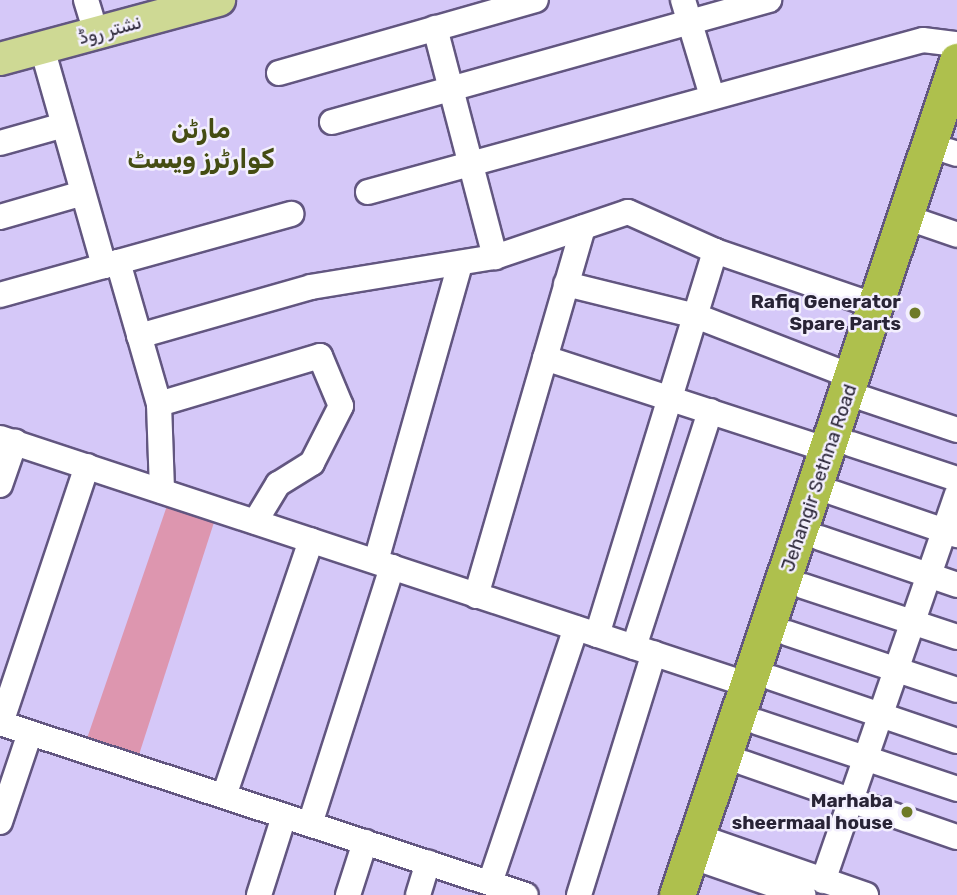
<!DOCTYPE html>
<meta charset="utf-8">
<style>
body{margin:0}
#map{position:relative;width:957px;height:895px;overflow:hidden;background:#d5c8f8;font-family:Rubik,Vazirmatn,sans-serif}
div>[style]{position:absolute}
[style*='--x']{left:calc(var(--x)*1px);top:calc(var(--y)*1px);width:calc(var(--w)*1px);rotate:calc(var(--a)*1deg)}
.green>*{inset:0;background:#dd96af}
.roads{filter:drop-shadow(2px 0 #625680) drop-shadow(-2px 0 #625680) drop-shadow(0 2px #625680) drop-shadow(0 -2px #625680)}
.minor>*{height:24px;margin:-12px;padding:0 12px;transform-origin:12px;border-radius:12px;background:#fff}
.major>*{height:32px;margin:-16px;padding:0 16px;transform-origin:16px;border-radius:16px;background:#ced994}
.highway>*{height:35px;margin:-17.5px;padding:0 17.5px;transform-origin:17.5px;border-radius:17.5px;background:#aec04d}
.dots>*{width:19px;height:19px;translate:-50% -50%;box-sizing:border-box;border:4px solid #f3effe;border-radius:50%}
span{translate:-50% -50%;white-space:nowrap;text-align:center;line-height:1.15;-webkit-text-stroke:5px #f3effe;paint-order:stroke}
.street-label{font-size:19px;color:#292436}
.poi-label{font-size:19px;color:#292436;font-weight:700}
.right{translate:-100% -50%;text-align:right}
.district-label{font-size:26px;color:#454d13;font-weight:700}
</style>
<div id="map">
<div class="green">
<div style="clip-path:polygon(171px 494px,218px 510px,135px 767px,83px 750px)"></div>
</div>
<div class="roads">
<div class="minor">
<div style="--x:86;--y:0;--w:17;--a:73"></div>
<div style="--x:683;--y:0;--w:100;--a:73.2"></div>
<div style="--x:435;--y:28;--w:237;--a:75.3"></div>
<div style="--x:42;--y:48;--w:227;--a:74.1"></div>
<div style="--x:104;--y:266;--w:15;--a:-16"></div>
<div style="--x:118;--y:262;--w:148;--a:73.9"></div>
<div style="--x:159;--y:404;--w:87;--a:88"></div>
<div style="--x:279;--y:73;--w:267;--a:-15.9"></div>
<div style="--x:332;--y:122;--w:454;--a:-15.6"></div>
<div style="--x:0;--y:143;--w:66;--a:-15.7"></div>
<div style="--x:948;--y:151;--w:9;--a:18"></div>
<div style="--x:368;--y:192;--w:575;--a:-15.32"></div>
<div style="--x:923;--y:40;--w:34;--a:7"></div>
<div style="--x:0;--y:217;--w:86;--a:-16.1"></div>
<div style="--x:923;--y:223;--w:36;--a:19"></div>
<div style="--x:118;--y:262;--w:180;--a:-15.5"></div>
<div style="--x:566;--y:284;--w:134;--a:13.8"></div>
<div style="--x:696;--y:316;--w:168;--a:21.2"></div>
<div style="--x:0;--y:295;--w:108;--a:-15.6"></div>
<div style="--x:139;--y:336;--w:179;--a:-15.9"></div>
<div style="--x:311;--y:287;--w:186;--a:-9.3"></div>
<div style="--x:495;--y:257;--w:140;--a:-18.7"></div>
<div style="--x:628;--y:212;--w:95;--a:24.1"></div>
<div style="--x:715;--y:251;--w:170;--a:18.9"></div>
<div style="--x:545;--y:358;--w:298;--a:18"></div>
<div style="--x:865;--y:399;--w:97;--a:18.6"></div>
<div style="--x:159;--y:404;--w:168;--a:-16.6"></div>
<div style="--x:320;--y:356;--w:54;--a:67.2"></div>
<div style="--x:341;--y:406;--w:64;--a:117"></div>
<div style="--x:312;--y:463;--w:40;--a:148"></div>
<div style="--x:278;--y:484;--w:44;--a:121.2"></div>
<div style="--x:0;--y:438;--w:789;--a:18.25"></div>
<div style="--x:851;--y:444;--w:112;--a:18.3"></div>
<div style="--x:0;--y:485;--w:46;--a:-70.8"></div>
<div style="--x:834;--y:493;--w:130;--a:18.9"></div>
<div style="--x:820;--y:538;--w:145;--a:18.9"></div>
<div style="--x:376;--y:561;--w:309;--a:-74.2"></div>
<div style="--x:803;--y:586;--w:162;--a:18.3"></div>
<div style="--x:476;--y:596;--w:384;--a:-73.8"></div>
<div style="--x:787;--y:633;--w:179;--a:18.5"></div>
<div style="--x:597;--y:635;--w:402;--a:-72.9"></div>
<div style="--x:634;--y:647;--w:248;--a:-72.1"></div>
<div style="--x:772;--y:678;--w:195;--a:18.8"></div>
<div style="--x:757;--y:722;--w:211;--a:18.5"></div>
<div style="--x:0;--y:723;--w:553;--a:18.11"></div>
<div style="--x:1;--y:723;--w:271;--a:-71.5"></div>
<div style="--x:744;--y:763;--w:225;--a:19.2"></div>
<div style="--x:224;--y:796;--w:270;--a:-71.2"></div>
<div style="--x:0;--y:822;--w:94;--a:-71.4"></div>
<div style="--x:310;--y:824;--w:270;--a:-72.3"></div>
<div style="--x:697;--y:836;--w:179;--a:19.2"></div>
<div style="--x:690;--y:856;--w:120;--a:19"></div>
<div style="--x:823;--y:881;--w:409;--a:-70.9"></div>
<div style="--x:490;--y:883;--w:269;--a:-71.4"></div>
<div style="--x:259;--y:895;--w:83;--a:-72.4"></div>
<div style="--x:348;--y:895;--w:56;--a:-72.2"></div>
<div style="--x:418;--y:895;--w:34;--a:-73"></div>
<div style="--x:579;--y:895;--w:253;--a:-72.8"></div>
</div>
<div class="major">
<div style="--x:0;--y:59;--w:227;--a:-15.1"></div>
</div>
<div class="highway">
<div style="--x:677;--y:895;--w:880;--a:-71.44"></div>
</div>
</div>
<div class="dots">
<div style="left:915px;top:313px;background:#6e7a27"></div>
<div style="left:907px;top:812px;background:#6e7a27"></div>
</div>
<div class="street-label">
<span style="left:110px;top:30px;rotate:-15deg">نشتر روڈ</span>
<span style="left:819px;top:478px;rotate:-71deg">Jehangir Sethna Road</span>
</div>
<div class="poi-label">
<span class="right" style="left:901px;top:313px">Rafiq Generator<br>Spare Parts</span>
<span class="right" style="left:893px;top:812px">Marhaba<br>sheermaal house</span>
</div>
<div class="district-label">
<span style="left:201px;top:145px">مارٹن<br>کوارٹرز ویسٹ</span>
</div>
</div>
